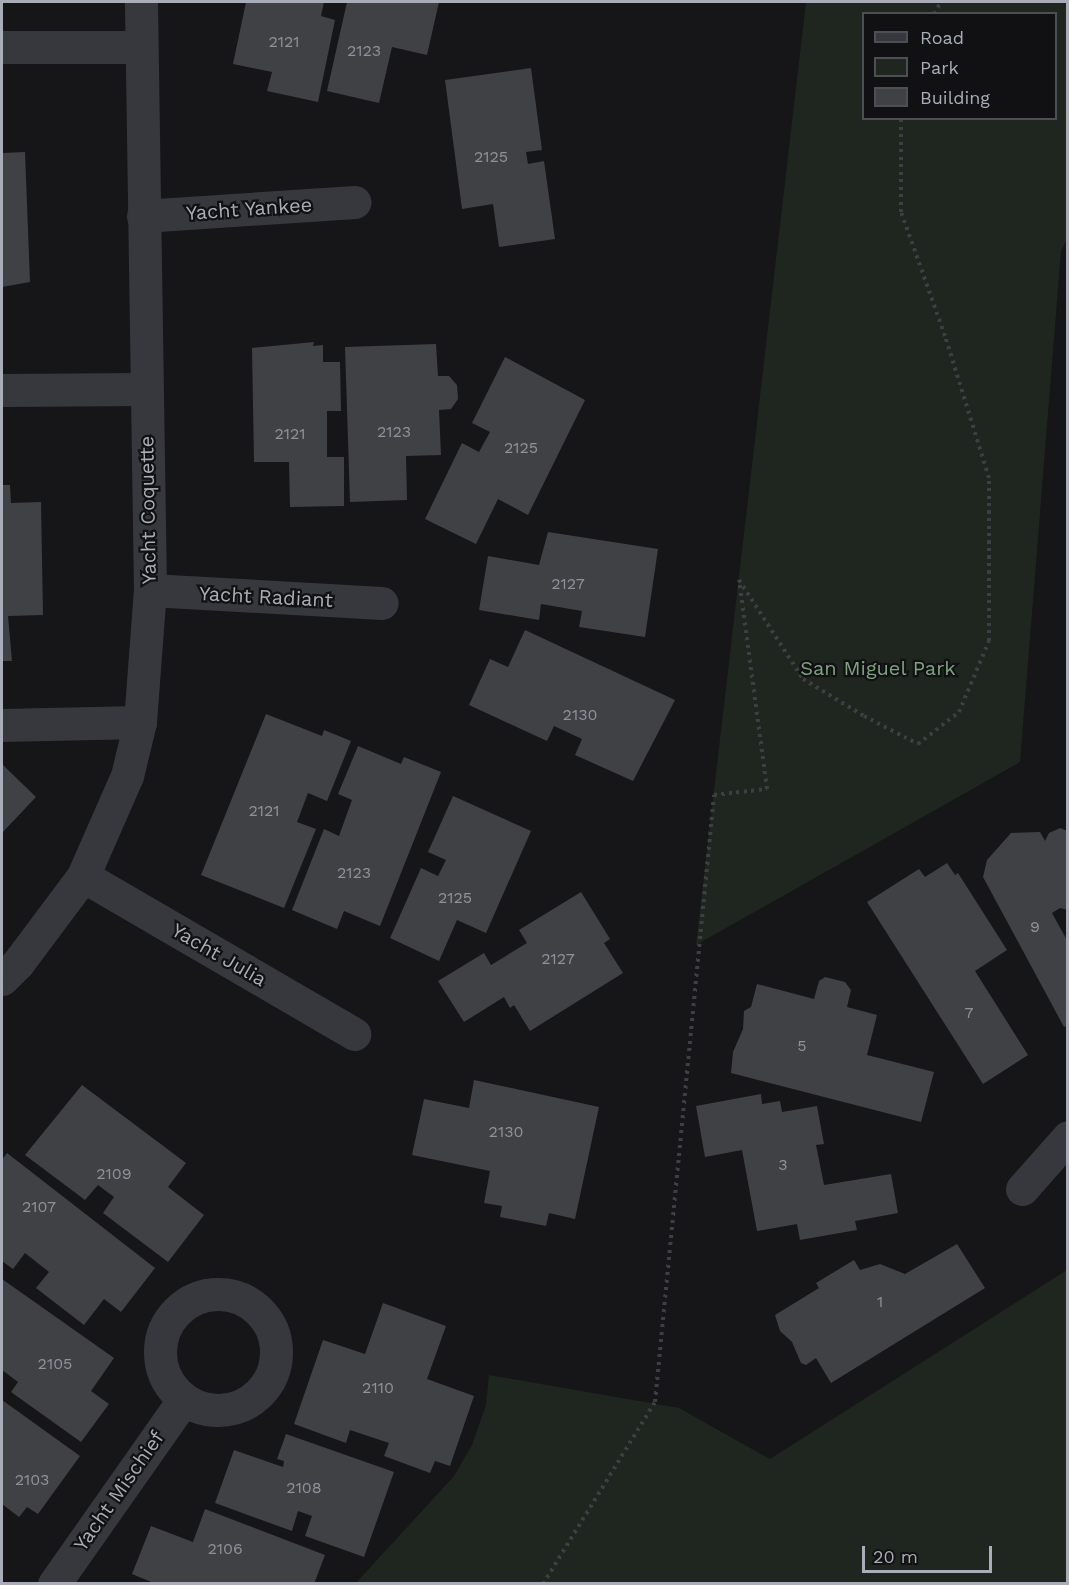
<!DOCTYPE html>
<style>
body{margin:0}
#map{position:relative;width:1069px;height:1585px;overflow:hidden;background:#161618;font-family:"Work Sans",sans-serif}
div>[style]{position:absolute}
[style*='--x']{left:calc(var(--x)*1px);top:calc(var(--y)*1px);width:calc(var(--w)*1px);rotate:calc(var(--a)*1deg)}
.green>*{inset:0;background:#1e261f}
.building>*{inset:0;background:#404145}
.path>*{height:4px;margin-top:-2px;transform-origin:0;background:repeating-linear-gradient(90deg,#3d3f44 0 3px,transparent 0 7.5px)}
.minor>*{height:33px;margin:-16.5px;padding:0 16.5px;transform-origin:16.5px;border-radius:16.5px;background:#37383d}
.minor>.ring{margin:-16.5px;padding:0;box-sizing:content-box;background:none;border:33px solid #37383d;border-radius:50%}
.tertiary>*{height:33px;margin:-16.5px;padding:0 16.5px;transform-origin:16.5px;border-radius:16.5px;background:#37383d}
span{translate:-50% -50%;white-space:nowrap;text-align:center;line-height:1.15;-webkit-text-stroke:4.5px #111113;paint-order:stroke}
.number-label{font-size:16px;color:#8e929b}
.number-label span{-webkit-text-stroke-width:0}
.street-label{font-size:20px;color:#a8adb8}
.park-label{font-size:20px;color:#7fa381}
.frame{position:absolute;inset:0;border:3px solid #a8adb8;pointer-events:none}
.legend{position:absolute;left:862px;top:12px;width:195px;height:108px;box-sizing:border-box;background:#111113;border:2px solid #4d4f55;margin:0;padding:8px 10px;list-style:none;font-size:18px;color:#a8adb8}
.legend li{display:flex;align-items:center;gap:12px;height:30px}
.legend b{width:30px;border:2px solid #4d4f55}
.scale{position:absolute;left:862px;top:1546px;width:130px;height:27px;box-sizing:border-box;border:3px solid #a8adb8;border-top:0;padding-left:8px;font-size:18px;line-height:21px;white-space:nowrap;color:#a8adb8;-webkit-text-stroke:4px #111113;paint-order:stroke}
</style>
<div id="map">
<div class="green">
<div style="clip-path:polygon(evenodd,806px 2px,1067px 2px,1067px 239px,1061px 251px,1020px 762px,696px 945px,806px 2px,864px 14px,1056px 14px,1056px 118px,864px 118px,864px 14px)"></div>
<div style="clip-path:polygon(1067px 1270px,1067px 1583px,356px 1583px,454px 1476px,472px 1445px,486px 1405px,489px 1375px,679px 1408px,770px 1459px)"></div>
</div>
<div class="building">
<div style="clip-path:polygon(246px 2px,324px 2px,321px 16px,335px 20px,318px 102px,267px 91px,272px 72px,233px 64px)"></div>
<div style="clip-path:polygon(347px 2px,439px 2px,427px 55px,392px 47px,379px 103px,327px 91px)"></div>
<div style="clip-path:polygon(531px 68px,542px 150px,526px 152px,528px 164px,544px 161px,555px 239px,499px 247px,493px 204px,462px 209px,445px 80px)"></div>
<div style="clip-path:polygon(25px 152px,30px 282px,2px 287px,2px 153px)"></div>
<div style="clip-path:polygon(314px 342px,313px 346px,323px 345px,323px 362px,340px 362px,341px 411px,327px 411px,327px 457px,344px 457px,344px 506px,290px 507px,289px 462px,254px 462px,252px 348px)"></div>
<div style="clip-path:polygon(436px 344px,438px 376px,449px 376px,457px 385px,458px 399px,451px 409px,439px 410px,441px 455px,406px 456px,407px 500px,350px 502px,345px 347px)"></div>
<div style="clip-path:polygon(505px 357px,585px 400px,528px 515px,498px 499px,476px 544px,425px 519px,462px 443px,479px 452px,490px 432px,472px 423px)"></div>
<div style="clip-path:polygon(2px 485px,10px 485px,11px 503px,41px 502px,43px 615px,8px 616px,12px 661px,2px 661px)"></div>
<div style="clip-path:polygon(548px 532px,658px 549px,645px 637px,579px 627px,582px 611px,541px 604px,539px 620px,479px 610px,488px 556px,539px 565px)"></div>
<div style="clip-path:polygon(525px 630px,675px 700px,633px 781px,575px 755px,582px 739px,554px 726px,547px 741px,469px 705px,490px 659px,508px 667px)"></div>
<div style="clip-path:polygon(266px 714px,322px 736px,324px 730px,351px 741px,327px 801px,308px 793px,297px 822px,316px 829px,284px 908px,201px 875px)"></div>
<div style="clip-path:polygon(358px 746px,401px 764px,404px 757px,441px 772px,380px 926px,344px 911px,337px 929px,292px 910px,324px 829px,339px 836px,352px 800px,338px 794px)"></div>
<div style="clip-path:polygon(2px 764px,36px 797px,2px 833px)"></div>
<div style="clip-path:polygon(453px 796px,531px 831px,486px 933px,457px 920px,439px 961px,390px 938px,421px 868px,438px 876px,446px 860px,428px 852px)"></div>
<div style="clip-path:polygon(1060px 828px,1068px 831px,1068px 910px,1060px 908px,1052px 913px,1068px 942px,1068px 1025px,1064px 1027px,983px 877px,987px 860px,1011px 833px,1040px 832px,1045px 841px,1049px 833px)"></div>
<div style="clip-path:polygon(947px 863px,955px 875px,958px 873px,1007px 950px,975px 971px,1028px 1055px,983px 1084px,867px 902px,919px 869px,925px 877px)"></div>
<div style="clip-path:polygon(581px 892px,610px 939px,604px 943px,623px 973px,530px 1031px,514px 1005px,510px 1008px,504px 997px,464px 1022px,438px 981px,484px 953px,491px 965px,527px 943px,519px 930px)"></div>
<div style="clip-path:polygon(825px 977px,845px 982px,851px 990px,847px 1007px,877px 1015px,867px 1055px,934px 1072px,921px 1122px,731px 1073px,733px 1052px,743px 1029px,744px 1011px,751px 1007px,757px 984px,814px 999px,819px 981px)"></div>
<div style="clip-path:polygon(474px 1080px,599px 1107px,575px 1219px,549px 1213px,546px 1226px,500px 1217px,502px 1206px,484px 1203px,490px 1171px,412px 1155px,424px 1099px,469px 1108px)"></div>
<div style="clip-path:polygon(82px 1085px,186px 1163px,168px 1187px,204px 1215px,168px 1262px,103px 1213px,114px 1197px,98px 1185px,85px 1200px,25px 1155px)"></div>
<div style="clip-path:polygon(761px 1094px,762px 1104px,780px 1101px,782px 1112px,817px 1106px,824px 1144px,816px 1145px,824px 1185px,891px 1174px,898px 1213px,855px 1221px,857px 1230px,800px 1240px,797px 1224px,757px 1231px,742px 1150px,705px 1157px,696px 1106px)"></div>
<div style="clip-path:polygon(7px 1153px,155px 1268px,121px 1312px,104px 1299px,84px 1325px,36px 1288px,49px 1272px,25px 1253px,13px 1269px,2px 1261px,2px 1160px)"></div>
<div style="clip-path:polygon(957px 1244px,985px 1288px,831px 1383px,816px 1358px,806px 1365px,801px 1363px,792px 1342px,780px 1331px,775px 1315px,819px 1288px,816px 1283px,854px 1260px,860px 1270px,880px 1264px,905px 1274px)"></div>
<div style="clip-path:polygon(2px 1279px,114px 1358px,91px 1391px,109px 1404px,81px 1442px,11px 1392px,18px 1382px,2px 1370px)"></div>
<div style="clip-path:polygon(383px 1303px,446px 1326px,427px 1379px,474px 1396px,450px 1466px,435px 1461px,430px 1473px,384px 1456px,389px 1443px,350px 1430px,346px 1443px,294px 1424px,323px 1340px,365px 1354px)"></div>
<div style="clip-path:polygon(2px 1400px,80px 1456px,38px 1514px,27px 1507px,19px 1517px,2px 1504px)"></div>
<div style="clip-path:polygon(286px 1434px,394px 1472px,364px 1557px,305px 1536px,312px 1516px,298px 1511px,292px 1531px,215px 1503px,234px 1450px,283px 1467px,284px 1461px,277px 1459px)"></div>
<div style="clip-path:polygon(205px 1509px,325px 1555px,314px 1584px,156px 1584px,132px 1574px,151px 1526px,193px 1542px)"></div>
</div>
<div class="path">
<div style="--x:934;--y:14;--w:14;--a:-60"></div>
<div style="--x:543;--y:1584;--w:214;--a:-58.4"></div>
<div style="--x:655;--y:1402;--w:610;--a:-84.45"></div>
<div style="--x:714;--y:795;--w:53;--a:-6.5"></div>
<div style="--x:767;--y:789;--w:211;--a:-97.6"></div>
<div style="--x:739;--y:580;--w:118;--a:57.1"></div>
<div style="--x:803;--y:679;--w:71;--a:31.2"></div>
<div style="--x:864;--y:716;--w:61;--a:27.4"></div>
<div style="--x:918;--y:744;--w:52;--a:-38"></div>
<div style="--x:959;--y:712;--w:77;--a:-67.1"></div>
<div style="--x:989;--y:641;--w:163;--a:-90"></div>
<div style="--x:989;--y:478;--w:149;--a:-107.2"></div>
<div style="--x:945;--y:336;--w:132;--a:-109.5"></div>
<div style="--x:901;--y:212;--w:94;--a:-90"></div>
</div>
<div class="minor">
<div style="--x:2;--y:47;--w:138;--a:0"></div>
<div style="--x:143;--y:216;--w:212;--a:-3.8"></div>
<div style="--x:2;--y:390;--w:144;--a:-0.4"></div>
<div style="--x:150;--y:590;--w:232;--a:3.2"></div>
<div style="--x:2;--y:725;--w:138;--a:-1.2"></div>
<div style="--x:83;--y:876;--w:314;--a:30.2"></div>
<div style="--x:1022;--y:1189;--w:69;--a:-48.5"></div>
<div class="ring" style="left:160px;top:1294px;width:83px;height:83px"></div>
<div style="--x:54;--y:1584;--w:226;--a:-54.9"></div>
</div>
<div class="tertiary">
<div style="--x:2;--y:979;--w:23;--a:-45"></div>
<div style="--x:18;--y:963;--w:109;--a:-53.2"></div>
<div style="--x:83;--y:876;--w:109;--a:-66.3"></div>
<div style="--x:127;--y:776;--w:56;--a:-76.5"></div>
<div style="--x:140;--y:722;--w:132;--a:-85.7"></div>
<div style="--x:150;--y:590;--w:588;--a:-90.88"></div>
</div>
<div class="number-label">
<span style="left:284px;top:42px">2121</span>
<span style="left:364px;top:51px">2123</span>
<span style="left:491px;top:157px">2125</span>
<span style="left:394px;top:432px">2123</span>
<span style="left:290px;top:434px">2121</span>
<span style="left:521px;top:448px">2125</span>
<span style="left:568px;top:584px">2127</span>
<span style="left:580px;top:715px">2130</span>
<span style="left:264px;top:811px">2121</span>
<span style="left:354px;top:873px">2123</span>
<span style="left:455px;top:898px">2125</span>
<span style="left:1035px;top:927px">9</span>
<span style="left:558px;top:959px">2127</span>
<span style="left:969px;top:1013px">7</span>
<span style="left:802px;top:1046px">5</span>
<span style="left:506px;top:1132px">2130</span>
<span style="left:783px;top:1165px">3</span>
<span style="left:114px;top:1174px">2109</span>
<span style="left:39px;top:1207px">2107</span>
<span style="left:880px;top:1302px">1</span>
<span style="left:55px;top:1364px">2105</span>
<span style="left:378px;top:1388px">2110</span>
<span style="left:32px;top:1480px">2103</span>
<span style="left:304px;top:1488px">2108</span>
<span style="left:225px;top:1549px">2106</span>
</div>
<div class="street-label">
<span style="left:249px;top:209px;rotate:-4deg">Yacht Yankee</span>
<span style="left:148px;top:510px;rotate:-91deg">Yacht Coquette</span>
<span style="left:266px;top:597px;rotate:3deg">Yacht Radiant</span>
<span style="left:219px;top:955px;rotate:30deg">Yacht Julia</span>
<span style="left:119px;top:1491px;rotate:-55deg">Yacht Mischief</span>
</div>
<div class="park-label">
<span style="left:878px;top:668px">San Miguel Park</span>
</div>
<div class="frame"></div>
<ul class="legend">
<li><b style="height:8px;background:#37383d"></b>Road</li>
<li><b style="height:16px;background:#1e261f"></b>Park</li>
<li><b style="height:16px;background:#404145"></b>Building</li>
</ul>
<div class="scale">20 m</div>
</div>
